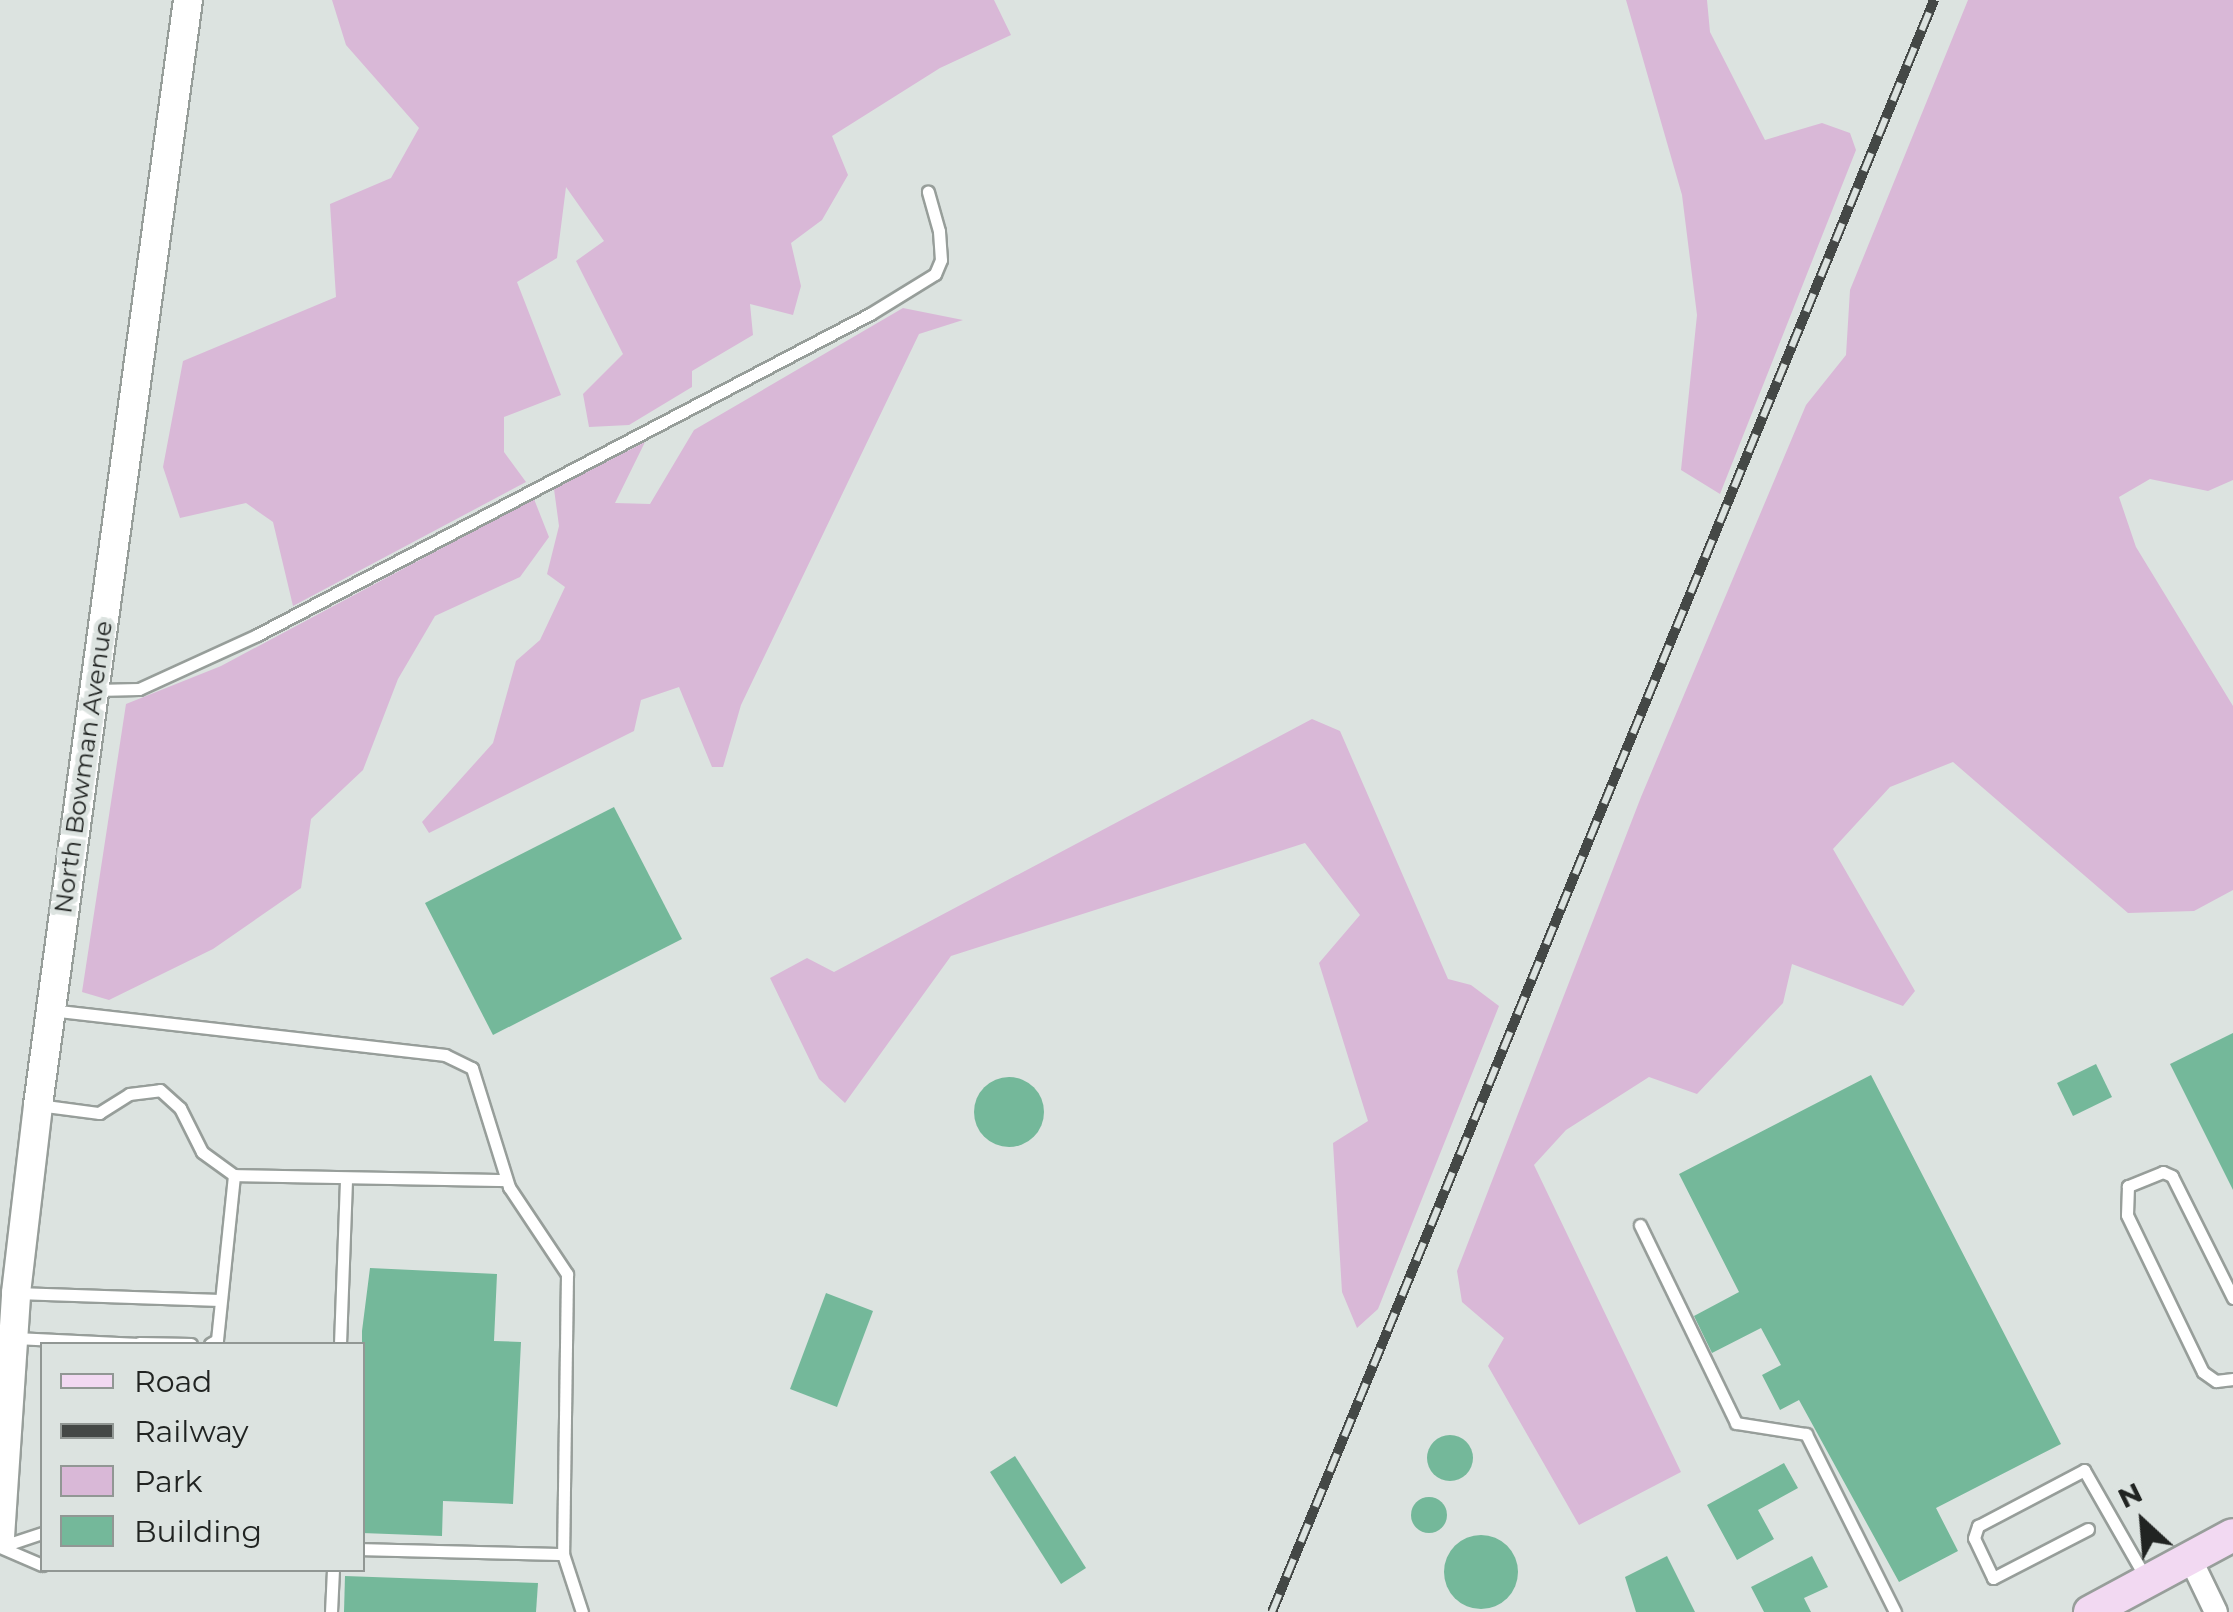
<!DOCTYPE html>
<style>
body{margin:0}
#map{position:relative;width:2233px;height:1612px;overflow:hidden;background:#dce3e0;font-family:Montserrat,sans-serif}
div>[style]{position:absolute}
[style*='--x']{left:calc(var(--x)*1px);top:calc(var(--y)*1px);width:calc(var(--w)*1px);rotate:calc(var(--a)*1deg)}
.green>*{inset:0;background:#d9b8d7}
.building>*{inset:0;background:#74b89a}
.round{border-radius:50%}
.roads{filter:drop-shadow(2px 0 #979e9a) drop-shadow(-2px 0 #979e9a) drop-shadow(0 2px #979e9a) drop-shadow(0 -2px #979e9a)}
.service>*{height:11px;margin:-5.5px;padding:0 5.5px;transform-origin:5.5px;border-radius:5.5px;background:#fff}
.minor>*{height:22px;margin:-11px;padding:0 11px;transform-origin:11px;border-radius:11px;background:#fff}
.tertiary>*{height:28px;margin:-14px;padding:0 14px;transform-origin:14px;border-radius:14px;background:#fff}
.secondary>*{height:32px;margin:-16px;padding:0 16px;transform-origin:16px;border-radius:16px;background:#f2d9f2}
.rail>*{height:10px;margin-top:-5px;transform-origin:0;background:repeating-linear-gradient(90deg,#dce3e0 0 19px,#444846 0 38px);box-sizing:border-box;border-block:2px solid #444846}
span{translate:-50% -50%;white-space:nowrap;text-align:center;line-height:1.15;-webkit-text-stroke:9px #dce3e0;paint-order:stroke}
.street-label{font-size:25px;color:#212422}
.legend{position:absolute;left:40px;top:1342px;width:325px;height:230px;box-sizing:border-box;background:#dce3e0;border:2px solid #919794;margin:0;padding:12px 18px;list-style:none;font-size:30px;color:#212422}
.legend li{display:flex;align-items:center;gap:20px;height:50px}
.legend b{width:50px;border:2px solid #919794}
.north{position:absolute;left:2093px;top:1472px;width:100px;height:100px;-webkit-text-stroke:8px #dce3e0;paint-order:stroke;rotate:334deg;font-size:28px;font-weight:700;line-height:40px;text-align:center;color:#212422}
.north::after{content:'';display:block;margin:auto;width:35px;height:45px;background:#212422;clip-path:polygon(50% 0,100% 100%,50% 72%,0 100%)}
</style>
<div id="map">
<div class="green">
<div style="clip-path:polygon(332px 0,994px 0,1011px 35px,940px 68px,832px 136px,848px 175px,822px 220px,791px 243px,801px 286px,793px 315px,750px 304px,753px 335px,692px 371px,692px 387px,629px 425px,589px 427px,583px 394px,623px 354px,576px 261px,604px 241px,566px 187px,557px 258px,517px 282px,561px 395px,504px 417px,504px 452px,526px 482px,293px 606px,273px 522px,246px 503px,180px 518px,163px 467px,183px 361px,336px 297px,330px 204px,391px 178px,419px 128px,346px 45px)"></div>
<div style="clip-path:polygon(1626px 0,1707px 0,1710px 32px,1765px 140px,1822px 123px,1850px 133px,1856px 150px,1720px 494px,1681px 470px,1697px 315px,1682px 195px)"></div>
<div style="clip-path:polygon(1968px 0,2233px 0,2233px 480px,2208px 491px,2150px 479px,2119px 497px,2136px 547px,2233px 706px,2233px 890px,2194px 911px,2128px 913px,1953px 762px,1890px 787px,1833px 849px,1915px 991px,1903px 1006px,1792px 964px,1783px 1003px,1697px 1094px,1649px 1077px,1566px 1130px,1534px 1165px,1681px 1472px,1579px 1525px,1488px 1366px,1504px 1338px,1462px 1302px,1457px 1271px,1641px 797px,1806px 405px,1846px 355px,1850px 290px)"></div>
<div style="clip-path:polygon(903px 308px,963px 320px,919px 334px,741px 705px,723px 767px,712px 767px,679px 687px,641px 700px,634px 731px,429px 833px,422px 822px,493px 743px,516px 661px,540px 640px,565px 587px,547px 574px,559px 526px,554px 489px,645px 442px,615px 503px,650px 504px,694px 430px)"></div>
<div style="clip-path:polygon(534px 499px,549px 537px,520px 577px,435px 616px,398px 679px,363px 770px,311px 819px,301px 888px,213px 949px,109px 1000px,82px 992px,126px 704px,221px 666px)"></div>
<div style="clip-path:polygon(1312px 719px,1340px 731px,1448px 979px,1471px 985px,1499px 1006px,1378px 1309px,1357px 1328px,1342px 1292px,1333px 1143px,1368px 1121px,1319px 963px,1360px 915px,1305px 843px,951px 956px,845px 1103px,819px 1079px,770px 978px,807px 958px,834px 972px)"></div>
</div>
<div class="building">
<div style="clip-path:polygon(614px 807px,682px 939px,493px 1035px,425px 903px)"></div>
<div style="clip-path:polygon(2233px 1033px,2233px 1190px,2170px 1064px)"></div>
<div style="clip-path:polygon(2096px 1064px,2112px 1097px,2073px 1116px,2057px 1083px)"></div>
<div style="clip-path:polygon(1871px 1075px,2061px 1444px,1936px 1508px,1958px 1551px,1899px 1582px,1799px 1400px,1780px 1410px,1762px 1375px,1781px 1365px,1761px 1328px,1712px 1353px,1694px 1316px,1739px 1292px,1679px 1174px)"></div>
<div class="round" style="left:974px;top:1077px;width:70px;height:70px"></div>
<div style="clip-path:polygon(370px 1268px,497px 1274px,494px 1341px,521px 1342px,513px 1504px,443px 1501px,442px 1536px,362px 1533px,362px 1331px)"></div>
<div style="clip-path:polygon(826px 1293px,873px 1311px,837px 1407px,790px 1389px)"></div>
<div class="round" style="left:1427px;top:1435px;width:46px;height:46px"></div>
<div style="clip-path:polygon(1015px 1456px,1086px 1568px,1061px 1584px,990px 1472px)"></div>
<div style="clip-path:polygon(1784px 1463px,1798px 1488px,1758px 1510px,1774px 1539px,1737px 1560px,1707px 1505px)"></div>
<div class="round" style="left:1411px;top:1497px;width:36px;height:36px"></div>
<div class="round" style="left:1444px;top:1535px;width:74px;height:74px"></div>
<div style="clip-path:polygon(1667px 1556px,1695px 1612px,1636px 1612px,1625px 1577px)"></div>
<div style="clip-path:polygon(1812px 1556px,1828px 1587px,1804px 1598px,1811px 1612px,1764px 1612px,1751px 1587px)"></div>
<div style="clip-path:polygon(345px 1576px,538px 1583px,536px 1612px,344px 1612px)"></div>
</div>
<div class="roads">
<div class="service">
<div style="--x:96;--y:690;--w:43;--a:-1.3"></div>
<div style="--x:139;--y:689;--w:130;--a:-24.6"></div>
<div style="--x:257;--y:635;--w:692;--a:-27.64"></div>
<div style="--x:870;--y:314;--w:76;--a:-31.6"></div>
<div style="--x:935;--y:274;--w:15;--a:-67"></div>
<div style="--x:941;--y:260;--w:29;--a:-94"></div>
<div style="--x:939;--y:231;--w:41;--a:-105.8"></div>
<div style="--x:50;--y:1010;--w:398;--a:6.5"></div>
<div style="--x:445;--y:1055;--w:30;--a:26"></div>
<div style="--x:472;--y:1068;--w:125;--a:72.7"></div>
<div style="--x:509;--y:1187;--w:105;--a:56.3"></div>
<div style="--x:567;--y:1274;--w:280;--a:90.8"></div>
<div style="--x:563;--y:1554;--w:201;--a:-178.6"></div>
<div style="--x:38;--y:1105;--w:62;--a:7.5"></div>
<div style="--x:99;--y:1113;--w:36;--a:-32"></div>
<div style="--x:129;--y:1094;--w:31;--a:-7"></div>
<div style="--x:160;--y:1090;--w:27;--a:42"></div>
<div style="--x:180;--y:1108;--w:49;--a:63.4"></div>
<div style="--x:202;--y:1152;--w:39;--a:36"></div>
<div style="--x:234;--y:1175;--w:272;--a:1.1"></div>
<div style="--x:1640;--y:1225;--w:220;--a:64.1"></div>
<div style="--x:1736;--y:1423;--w:71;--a:8.9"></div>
<div style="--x:1806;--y:1434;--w:199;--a:63.4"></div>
<div style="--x:16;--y:1293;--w:204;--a:2"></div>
<div style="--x:2233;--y:1298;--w:136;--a:-116.6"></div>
<div style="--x:2172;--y:1176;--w:10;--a:-156"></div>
<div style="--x:2163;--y:1172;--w:38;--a:158"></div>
<div style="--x:2128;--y:1186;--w:29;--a:92"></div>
<div style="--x:2127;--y:1215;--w:174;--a:64.2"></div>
<div style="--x:2203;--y:1372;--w:16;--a:35"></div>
<div style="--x:2216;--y:1381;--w:17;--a:-7"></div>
<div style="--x:15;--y:1338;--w:124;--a:2.8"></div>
<div style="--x:139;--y:1343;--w:52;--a:1.1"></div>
<div style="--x:210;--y:1344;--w:8;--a:-30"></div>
<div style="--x:217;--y:1340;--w:166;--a:-84.1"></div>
<div style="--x:340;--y:1344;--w:165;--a:-87.9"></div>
<div style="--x:2088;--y:1529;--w:107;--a:152.7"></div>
<div style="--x:1993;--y:1578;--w:44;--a:-115.4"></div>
<div style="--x:1974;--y:1538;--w:13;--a:-72"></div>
<div style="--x:1978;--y:1526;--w:120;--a:-27.8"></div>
<div style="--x:2084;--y:1470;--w:123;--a:60.3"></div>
<div style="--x:0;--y:1547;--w:46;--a:23.2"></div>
<div style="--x:0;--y:1547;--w:44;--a:-18.4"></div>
<div style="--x:563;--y:1554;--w:61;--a:71.9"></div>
<div style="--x:331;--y:1612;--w:42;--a:-87.3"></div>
</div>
<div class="minor">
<div style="--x:2190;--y:1558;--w:60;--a:64.3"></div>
</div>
<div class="tertiary">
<div style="--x:0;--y:1537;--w:245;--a:-86.2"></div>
<div style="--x:16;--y:1293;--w:189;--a:-83.3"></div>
<div style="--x:38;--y:1105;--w:1115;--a:-82.27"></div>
</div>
<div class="secondary">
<div style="--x:2090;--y:1612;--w:162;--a:-28.3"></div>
</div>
</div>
<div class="rail">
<div style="--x:1272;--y:1612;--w:1743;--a:-67.67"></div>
</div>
<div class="street-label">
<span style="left:83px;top:767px;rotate:-82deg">North Bowman Avenue</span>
</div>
<ul class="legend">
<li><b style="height:12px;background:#f2d9f2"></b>Road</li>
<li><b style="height:12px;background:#444846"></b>Railway</li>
<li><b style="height:28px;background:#d9b8d7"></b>Park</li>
<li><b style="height:28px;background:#74b89a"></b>Building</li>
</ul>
<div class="north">N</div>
</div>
